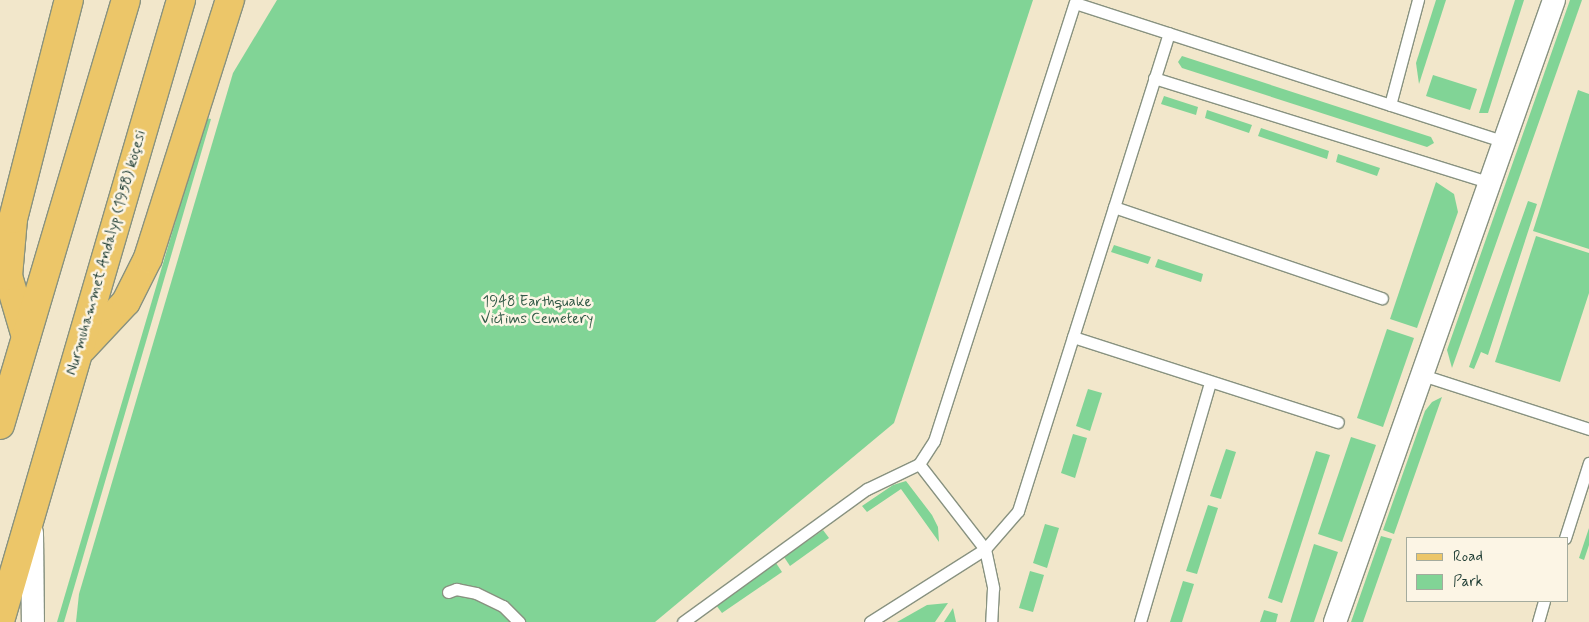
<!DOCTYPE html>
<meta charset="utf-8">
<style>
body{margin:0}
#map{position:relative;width:1589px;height:622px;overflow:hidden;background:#f2e7cb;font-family:Mynerve,sans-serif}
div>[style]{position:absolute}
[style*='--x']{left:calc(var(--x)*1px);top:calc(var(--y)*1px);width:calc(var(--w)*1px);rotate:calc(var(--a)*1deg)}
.green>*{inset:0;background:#81d496}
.roads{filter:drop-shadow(1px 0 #889280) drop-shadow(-1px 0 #889280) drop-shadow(0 1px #889280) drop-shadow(0 -1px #889280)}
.lane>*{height:11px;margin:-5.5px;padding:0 5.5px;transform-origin:5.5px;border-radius:5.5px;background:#fff}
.street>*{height:22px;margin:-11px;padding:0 11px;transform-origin:11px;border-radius:11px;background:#fff}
.primary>*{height:28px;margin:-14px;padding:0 14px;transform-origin:14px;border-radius:14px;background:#ecc669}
span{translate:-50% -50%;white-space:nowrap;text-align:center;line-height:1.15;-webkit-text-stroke:5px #fcf5e5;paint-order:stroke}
.street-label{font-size:15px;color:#1f3d34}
.park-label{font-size:15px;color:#335b48}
.legend{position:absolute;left:1406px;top:537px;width:162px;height:65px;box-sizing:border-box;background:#fcf5e5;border:1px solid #a4ab9e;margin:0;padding:6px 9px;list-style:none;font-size:15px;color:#1f3d34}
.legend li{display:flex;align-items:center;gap:10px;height:25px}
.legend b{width:25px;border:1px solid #a4ab9e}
</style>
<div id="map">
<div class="green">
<div style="clip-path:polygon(277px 0,1033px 0,894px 423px,655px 622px,76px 622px,79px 594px,233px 73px)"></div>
<div style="clip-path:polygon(1436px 0,1446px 0,1419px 84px,1416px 63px)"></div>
<div style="clip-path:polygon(1515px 0,1524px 0,1488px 113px,1479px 113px)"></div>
<div style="clip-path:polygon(1570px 0,1582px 0,1452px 368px,1447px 350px)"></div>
<div style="clip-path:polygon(1182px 56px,1431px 137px,1434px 143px,1427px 147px,1182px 68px,1178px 62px)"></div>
<div style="clip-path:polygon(1433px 75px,1477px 89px,1470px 110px,1426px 96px)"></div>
<div style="clip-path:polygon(1578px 90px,1589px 94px,1589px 249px,1533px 231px)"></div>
<div style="clip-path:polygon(1164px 96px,1198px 107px,1196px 115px,1161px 104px)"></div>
<div style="clip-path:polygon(1207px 110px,1252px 125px,1249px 133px,1205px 118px)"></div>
<div style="clip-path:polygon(206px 118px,211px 119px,64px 622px,57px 622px)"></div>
<div style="clip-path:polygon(1261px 128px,1329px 151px,1327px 159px,1258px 136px)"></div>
<div style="clip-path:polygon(1338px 154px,1380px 168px,1377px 176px,1336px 162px)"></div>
<div style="clip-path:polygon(1436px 182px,1454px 194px,1458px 212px,1417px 328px,1390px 319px)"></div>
<div style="clip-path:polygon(1528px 201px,1537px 204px,1488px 355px,1481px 352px,1474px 369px,1469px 367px)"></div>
<div style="clip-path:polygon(1536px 236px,1589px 253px,1589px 293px,1560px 382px,1495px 362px)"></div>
<div style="clip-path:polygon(1114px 245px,1151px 257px,1148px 264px,1111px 252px)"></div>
<div style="clip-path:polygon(1158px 259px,1203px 274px,1201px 282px,1155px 267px)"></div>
<div style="clip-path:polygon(1387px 329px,1414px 338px,1383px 427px,1357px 418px)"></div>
<div style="clip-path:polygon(1088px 389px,1102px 393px,1090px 431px,1076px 426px)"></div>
<div style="clip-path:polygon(1442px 397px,1394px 534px,1383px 530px,1425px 411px,1432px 402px)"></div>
<div style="clip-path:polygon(1073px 434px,1087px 438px,1075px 478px,1061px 473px)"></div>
<div style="clip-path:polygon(1351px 437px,1376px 445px,1342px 542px,1318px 534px)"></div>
<div style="clip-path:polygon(1226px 449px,1236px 452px,1221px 499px,1210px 496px)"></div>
<div style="clip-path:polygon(1316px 451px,1330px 455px,1282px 603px,1268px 598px)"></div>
<div style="clip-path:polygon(906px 481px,932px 515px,938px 527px,939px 542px,901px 489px,867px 512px,862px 506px,893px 485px)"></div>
<div style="clip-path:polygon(1208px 505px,1218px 508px,1197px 574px,1186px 571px)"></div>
<div style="clip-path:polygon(1045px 524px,1059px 528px,1047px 568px,1033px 563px)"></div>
<div style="clip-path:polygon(1589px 528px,1589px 545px,1584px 560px,1579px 558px)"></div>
<div style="clip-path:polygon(823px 530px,829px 538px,790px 566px,784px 557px)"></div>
<div style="clip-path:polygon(1381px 536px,1392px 539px,1363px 622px,1351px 622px)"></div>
<div style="clip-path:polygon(1314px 544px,1338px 552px,1314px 622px,1290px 622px)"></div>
<div style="clip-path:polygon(776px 563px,782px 572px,722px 613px,716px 605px)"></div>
<div style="clip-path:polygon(1030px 571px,1044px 575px,1033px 612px,1019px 608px)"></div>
<div style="clip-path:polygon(1183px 581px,1194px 584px,1182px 622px,1170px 622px)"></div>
<div style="clip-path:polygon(948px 603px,935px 622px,897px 622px,927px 605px)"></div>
<div style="clip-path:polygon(953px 608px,956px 622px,944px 622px)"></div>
<div style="clip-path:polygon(1264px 610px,1278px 614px,1276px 622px,1260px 622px)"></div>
</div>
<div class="roads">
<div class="lane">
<div style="--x:1076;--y:0;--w:3;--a:108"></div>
<div style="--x:1075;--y:3;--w:452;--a:17.9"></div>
<div style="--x:1154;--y:78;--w:353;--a:17.3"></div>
<div style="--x:1390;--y:105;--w:109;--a:-75.1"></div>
<div style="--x:1114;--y:207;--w:283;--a:18.8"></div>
<div style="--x:1073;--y:337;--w:278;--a:17.8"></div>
<div style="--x:1422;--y:375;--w:176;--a:17.9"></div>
<div style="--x:919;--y:464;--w:108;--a:52.2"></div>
<div style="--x:985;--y:549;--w:40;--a:78"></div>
<div style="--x:993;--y:588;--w:34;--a:93"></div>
<div style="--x:1565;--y:538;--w:79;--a:-72.3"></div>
<div style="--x:448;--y:592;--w:9;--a:-21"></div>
<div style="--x:456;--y:589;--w:20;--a:11"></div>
<div style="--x:476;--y:593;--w:30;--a:26"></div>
<div style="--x:503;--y:606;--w:23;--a:45"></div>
<div style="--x:683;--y:622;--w:227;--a:-35.9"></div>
<div style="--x:867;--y:489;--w:58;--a:-25.7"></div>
<div style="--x:919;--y:464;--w:27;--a:-57"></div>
<div style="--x:934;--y:441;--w:460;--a:-72.2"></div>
<div style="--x:870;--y:622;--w:136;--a:-32.4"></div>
<div style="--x:985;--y:549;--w:50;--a:-49"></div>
<div style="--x:1018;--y:511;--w:501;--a:-72.47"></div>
<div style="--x:1140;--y:622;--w:250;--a:-73.7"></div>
<div style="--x:1538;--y:622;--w:22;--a:-74"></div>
</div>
<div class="street">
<div style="--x:32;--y:533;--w:89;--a:89.4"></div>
<div style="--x:1335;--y:622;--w:659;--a:-70.6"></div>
</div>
<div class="primary">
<div style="--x:26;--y:337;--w:64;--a:-106.4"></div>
<div style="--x:8;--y:276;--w:57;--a:-85"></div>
<div style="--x:13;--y:219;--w:226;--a:-75.7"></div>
<div style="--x:82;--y:349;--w:64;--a:-46.9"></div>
<div style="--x:126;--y:302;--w:49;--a:-63.4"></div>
<div style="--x:148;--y:258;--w:271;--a:-72.4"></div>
<div style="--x:0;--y:425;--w:443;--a:-73.5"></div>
<div style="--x:0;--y:621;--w:647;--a:-73.75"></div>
</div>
</div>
<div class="street-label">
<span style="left:107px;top:253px;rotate:-74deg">Nurmuhammet Andalyp (1958) köçesi</span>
</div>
<div class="park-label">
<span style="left:537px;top:311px">1948 Earthquake<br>Victims Cemetery</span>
</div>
<ul class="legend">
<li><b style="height:6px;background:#ecc669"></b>Road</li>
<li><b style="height:14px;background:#81d496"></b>Park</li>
</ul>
</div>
